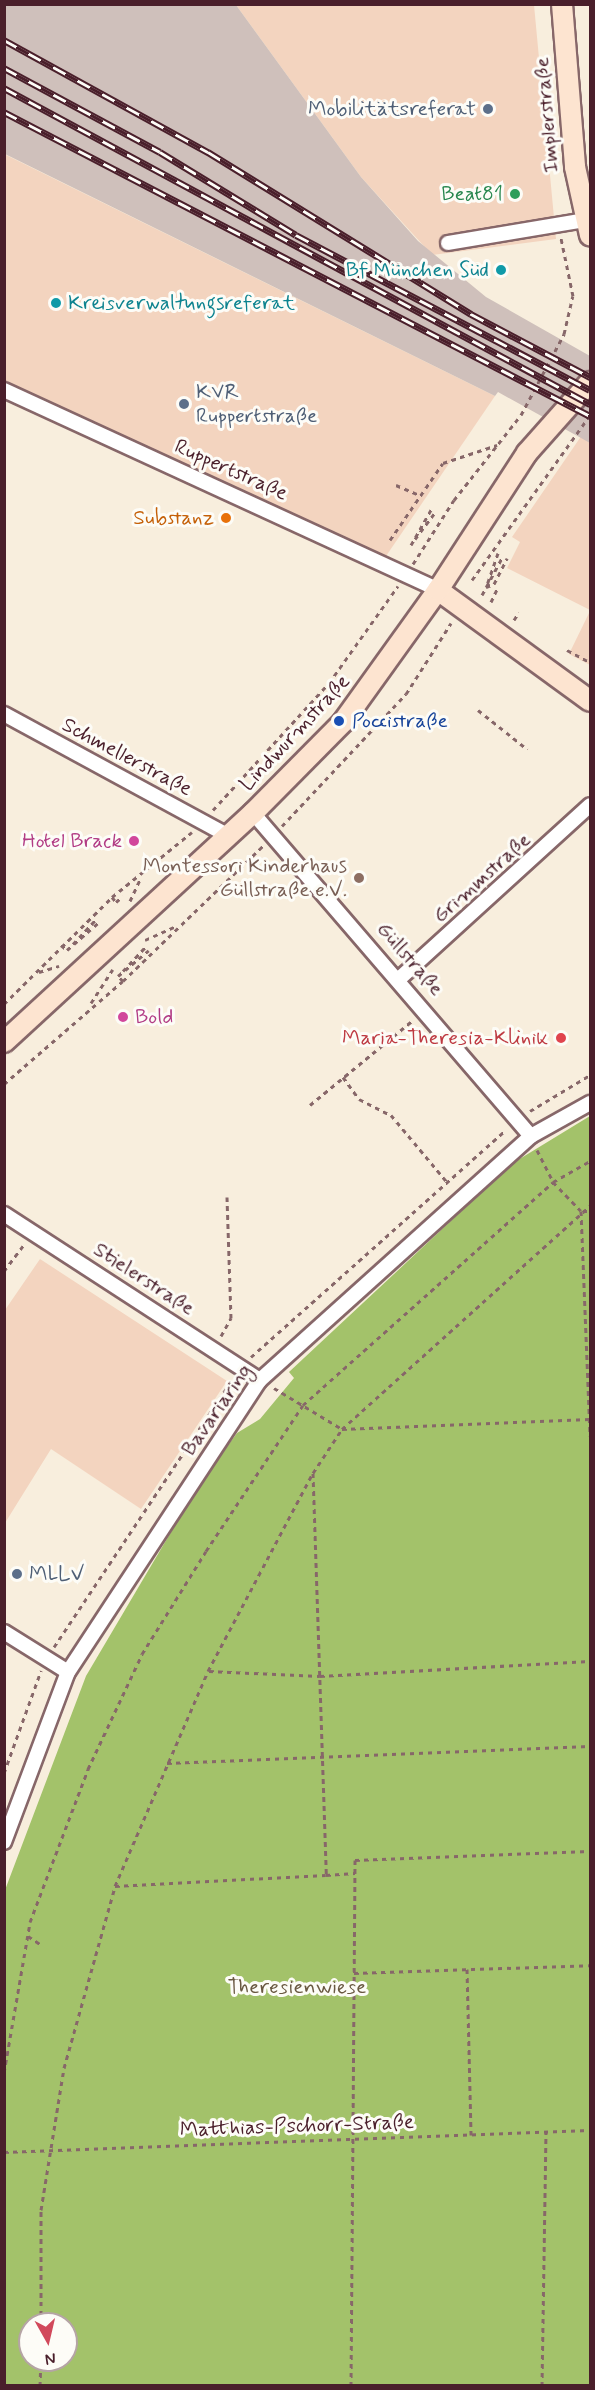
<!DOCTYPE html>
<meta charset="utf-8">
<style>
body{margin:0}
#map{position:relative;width:595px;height:2390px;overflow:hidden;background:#f8eedd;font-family:Mynerve,sans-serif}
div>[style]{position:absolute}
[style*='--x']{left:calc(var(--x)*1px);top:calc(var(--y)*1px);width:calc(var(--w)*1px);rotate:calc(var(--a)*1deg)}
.built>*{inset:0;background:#f3d4bf}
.industrial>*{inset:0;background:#cfc0bb}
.green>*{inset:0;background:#a3c26a}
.path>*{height:3px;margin-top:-1.5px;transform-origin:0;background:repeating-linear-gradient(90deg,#876769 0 4.5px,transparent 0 9px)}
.roads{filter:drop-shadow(2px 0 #876769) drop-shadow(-2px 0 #876769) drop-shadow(0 2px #876769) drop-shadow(0 -2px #876769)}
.minor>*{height:14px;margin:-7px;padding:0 7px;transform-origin:7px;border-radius:7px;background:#fff}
.secondary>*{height:20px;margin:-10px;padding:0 10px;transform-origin:10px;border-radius:10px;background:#fde4d0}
.rail>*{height:7px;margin-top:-3.5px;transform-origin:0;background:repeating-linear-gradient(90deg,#fdfcf7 0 14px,#4a1f2b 0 28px);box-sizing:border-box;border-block:2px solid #4a1f2b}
.dots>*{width:16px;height:16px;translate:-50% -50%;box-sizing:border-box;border:3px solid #fdfcf7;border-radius:50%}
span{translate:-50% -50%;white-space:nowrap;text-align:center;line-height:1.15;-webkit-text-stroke:6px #fdfcf7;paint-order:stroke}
.service-label{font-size:21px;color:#4e5e75}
.right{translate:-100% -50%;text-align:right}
.left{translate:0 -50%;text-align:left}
.street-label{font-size:21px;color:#4a1f2b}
.leisure-label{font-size:21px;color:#27864d}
.culture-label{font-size:21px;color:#0d838f}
.food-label{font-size:21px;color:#c56008}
.transit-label{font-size:21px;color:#164399}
.hotel-label{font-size:21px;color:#b23c85}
.education-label{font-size:21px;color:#785e54}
.health-label{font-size:21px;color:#be3a42}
.park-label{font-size:21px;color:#695841}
.frame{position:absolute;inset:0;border:6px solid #4a1f2b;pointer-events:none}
.north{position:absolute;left:18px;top:2312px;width:60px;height:60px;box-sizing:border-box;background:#fdfcf7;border:2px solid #b5a4a5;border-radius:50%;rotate:172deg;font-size:16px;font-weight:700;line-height:24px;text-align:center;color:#4a1f2b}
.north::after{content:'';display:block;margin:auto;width:21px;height:27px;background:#d1495b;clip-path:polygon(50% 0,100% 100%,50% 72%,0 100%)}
</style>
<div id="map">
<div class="built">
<div style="clip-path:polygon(236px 5px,534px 5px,556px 239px,432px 255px,361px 177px)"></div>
<div style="clip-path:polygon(4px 154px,495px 396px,382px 562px,5px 389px)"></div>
<div style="clip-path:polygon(582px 435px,590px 443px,590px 610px,507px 568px,520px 542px,512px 537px)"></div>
<div style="clip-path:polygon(590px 611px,590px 665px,569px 654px)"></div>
<div style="clip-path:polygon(40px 1259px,227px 1381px,141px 1509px,51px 1449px,5px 1523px,5px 1310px)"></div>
</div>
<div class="industrial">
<div style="clip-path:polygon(4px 5px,236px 5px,361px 177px,418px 241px,486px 297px,590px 356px,590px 443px,498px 392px,495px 396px,5px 154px)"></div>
</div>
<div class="green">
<div style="clip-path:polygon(evenodd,590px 1116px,590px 2385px,5px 2386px,5px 1890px,86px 1676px,197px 1488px,237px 1433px,260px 1419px,294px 1378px,289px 1372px,513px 1163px,590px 1116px,30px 2324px,66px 2324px,66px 2360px,30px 2360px,30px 2324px)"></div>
</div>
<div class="path">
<div style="--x:396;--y:485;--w:25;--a:23"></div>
<div style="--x:415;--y:539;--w:35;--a:-53"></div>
<div style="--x:390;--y:540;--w:93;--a:-55.5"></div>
<div style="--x:443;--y:463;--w:57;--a:-18.4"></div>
<div style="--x:411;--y:545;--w:43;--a:-60.4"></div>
<div style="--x:498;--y:553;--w:36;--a:109"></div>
<div style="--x:486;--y:587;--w:9;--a:-21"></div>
<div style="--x:494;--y:584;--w:29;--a:-63"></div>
<div style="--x:413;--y:564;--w:76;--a:-57.4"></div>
<div style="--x:454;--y:500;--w:108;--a:-51.8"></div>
<div style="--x:521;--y:415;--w:92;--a:-62"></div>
<div style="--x:564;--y:334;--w:39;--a:-77"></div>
<div style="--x:573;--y:296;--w:59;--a:-101.7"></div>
<div style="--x:472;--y:580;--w:203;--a:-54.4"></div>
<div style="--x:482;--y:595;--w:44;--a:-61.7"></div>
<div style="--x:491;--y:602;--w:14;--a:-65"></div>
<div style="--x:514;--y:620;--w:9;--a:-58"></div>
<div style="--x:567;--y:650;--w:26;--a:28"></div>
<div style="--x:478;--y:710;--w:63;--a:38.5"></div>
<div style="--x:213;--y:810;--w:172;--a:-47.6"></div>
<div style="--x:329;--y:683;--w:119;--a:-54.6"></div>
<div style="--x:282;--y:826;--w:181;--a:-46.8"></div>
<div style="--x:406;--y:694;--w:84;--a:-57.6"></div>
<div style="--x:112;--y:897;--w:6;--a:51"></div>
<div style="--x:116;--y:902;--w:9;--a:-41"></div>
<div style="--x:130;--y:901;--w:23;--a:-65"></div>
<div style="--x:145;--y:940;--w:32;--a:-24"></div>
<div style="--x:73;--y:944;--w:33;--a:-47"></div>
<div style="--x:61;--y:945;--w:8;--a:40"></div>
<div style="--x:67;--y:950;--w:41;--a:-41.1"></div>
<div style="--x:123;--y:971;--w:34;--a:-47"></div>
<div style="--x:39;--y:972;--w:21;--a:-17"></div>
<div style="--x:123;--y:981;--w:7;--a:-135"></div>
<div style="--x:118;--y:976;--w:40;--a:-40"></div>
<div style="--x:91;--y:1003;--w:40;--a:-57.1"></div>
<div style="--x:4;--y:1004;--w:152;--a:-44.7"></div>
<div style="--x:112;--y:897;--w:103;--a:-39.1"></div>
<div style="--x:343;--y:1077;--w:27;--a:54"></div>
<div style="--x:359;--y:1099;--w:36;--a:27"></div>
<div style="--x:391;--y:1115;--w:87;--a:50.1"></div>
<div style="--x:4;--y:1084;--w:157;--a:-40.9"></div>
<div style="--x:123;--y:981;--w:194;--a:-44"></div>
<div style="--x:310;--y:1105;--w:134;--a:-39.5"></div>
<div style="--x:530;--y:1111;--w:70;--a:-31"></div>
<div style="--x:537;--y:1150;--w:36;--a:63"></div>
<div style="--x:553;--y:1182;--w:40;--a:46"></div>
<div style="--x:581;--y:1211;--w:225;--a:87.7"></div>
<div style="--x:583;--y:1211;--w:7;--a:0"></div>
<div style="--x:4;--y:1271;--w:35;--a:-53"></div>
<div style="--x:221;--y:1336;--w:21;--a:-61"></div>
<div style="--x:231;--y:1318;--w:121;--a:-91.9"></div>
<div style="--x:251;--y:1357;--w:341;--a:-41.7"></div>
<div style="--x:274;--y:1388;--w:79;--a:31.1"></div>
<div style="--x:342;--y:1429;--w:248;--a:-2.3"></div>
<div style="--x:313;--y:1473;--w:402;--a:88.1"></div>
<div style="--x:326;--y:1875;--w:29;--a:-4"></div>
<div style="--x:54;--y:1647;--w:321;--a:-56.3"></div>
<div style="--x:209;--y:1671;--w:111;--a:2.6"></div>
<div style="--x:320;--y:1676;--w:270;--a:-3.2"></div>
<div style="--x:167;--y:1763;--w:423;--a:-2.3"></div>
<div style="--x:4;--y:1773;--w:109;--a:-70.1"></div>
<div style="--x:115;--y:1886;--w:211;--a:-3"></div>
<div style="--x:28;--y:1936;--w:14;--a:34"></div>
<div style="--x:467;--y:1969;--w:166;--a:88.6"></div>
<div style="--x:354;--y:1973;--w:236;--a:-1.9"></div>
<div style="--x:4;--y:2073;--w:153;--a:-80.2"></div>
<div style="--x:30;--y:1922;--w:164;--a:-69.2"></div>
<div style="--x:88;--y:1769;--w:127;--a:-64.8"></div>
<div style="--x:142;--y:1654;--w:121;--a:-58.1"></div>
<div style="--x:206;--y:1551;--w:175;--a:-56.4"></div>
<div style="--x:303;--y:1405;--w:335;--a:-41.7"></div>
<div style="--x:553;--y:1182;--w:43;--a:-29.6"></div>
<div style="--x:4;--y:2152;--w:586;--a:-2.15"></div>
<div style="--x:41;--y:2324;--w:114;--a:-90"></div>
<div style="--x:41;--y:2210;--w:144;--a:-80.8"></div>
<div style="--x:64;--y:2068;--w:189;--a:-74.3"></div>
<div style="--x:115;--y:1886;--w:234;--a:-66.6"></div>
<div style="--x:208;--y:1671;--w:224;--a:-62.1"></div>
<div style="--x:313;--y:1473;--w:53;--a:-56.6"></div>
<div style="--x:342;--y:1429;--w:334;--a:-42"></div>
<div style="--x:40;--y:2386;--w:26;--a:-88"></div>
<div style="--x:351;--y:2386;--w:526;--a:-89.56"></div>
<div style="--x:355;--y:1860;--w:235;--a:-2.2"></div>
<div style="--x:542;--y:2386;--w:254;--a:-89.1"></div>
</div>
<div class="roads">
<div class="minor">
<div style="--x:448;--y:243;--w:139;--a:-9.5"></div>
<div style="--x:4;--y:390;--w:478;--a:24.7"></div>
<div style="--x:4;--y:714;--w:256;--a:28.5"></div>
<div style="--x:253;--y:813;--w:426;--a:49.3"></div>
<div style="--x:399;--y:979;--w:258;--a:-42.3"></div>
<div style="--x:4;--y:1214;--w:305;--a:33"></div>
<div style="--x:4;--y:1632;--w:75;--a:32"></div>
<div style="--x:4;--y:1842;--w:182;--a:-69.4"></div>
<div style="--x:68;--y:1672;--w:349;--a:-56.7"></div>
<div style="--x:260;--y:1380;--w:365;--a:-42"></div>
<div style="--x:531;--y:1136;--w:68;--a:-29.2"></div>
</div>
<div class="secondary">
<div style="--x:562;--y:4;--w:164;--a:85.4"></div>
<div style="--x:575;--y:167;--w:70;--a:77.6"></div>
<div style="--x:438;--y:590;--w:188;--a:36.1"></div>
<div style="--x:4;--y:1042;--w:338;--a:-42.6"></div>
<div style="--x:253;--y:813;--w:128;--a:-45.3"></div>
<div style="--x:343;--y:722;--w:163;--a:-54.3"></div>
<div style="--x:438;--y:590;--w:163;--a:-57"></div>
<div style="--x:527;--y:453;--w:95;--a:-48.4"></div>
</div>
</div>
<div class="rail">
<div style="--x:4;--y:40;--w:233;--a:28.8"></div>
<div style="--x:208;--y:152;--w:309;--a:31.6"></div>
<div style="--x:471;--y:314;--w:135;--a:27.9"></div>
<div style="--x:4;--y:68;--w:177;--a:28.3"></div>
<div style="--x:160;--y:152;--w:159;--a:31.4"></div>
<div style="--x:296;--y:235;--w:332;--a:27.8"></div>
<div style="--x:4;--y:88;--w:666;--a:28.34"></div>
<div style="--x:4;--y:112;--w:660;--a:27.42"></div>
</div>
<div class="dots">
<div style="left:488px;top:109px;background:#5c6f8a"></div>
<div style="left:515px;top:194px;background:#2e9e5b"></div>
<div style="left:501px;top:270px;background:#0f9aa8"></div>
<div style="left:56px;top:303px;background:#0f9aa8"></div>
<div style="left:184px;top:404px;background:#5c6f8a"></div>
<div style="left:226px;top:518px;background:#e8710a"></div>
<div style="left:339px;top:721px;background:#1a4fb4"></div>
<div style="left:134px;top:841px;background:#d1479c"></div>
<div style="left:359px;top:878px;background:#8d6e63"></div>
<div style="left:123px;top:1017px;background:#d1479c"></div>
<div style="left:561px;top:1038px;background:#e0444e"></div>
<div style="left:17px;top:1574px;background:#5c6f8a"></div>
</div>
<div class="service-label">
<span class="right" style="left:476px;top:109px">Mobilitätsreferat</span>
<span class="left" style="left:196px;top:404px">KVR<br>Ruppertstraße</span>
<span class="left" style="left:29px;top:1574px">MLLV</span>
</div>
<div class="street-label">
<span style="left:547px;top:115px;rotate:-95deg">Implerstraße</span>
<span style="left:231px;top:470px;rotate:24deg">Ruppertstraße</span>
<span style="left:295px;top:733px;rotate:-47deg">Lindwurmstraße</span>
<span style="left:127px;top:757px;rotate:28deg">Schmellerstraße</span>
<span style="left:482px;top:878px;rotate:-42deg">Grimmstraße</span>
<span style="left:410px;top:959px;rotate:49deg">Güllstraße</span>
<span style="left:144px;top:1279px;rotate:33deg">Stielerstraße</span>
<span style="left:217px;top:1410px;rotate:-55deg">Bavariaring</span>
<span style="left:297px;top:2126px;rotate:-2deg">Matthias-Pschorr-Straße</span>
</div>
<div class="leisure-label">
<span class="right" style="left:503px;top:194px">Beat81</span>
</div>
<div class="culture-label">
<span class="right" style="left:489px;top:270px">Bf München Süd</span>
<span class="left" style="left:68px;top:303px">Kreisverwaltungsreferat</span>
</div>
<div class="food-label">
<span class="right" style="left:214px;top:518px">Substanz</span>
</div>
<div class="transit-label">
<span class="left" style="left:352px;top:721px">Poccistraße</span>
</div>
<div class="hotel-label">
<span class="right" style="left:122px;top:841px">Hotel Brack</span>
<span class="left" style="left:135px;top:1017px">Bold</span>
</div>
<div class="education-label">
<span class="right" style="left:347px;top:878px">Montessori Kinderhaus<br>Güllstraße e.V.</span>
</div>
<div class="health-label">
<span class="right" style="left:548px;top:1038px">Maria-Theresia-Klinik</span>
</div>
<div class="park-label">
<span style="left:297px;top:1987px">Theresienwiese</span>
</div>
<div class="frame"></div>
<div class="north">N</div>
</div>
